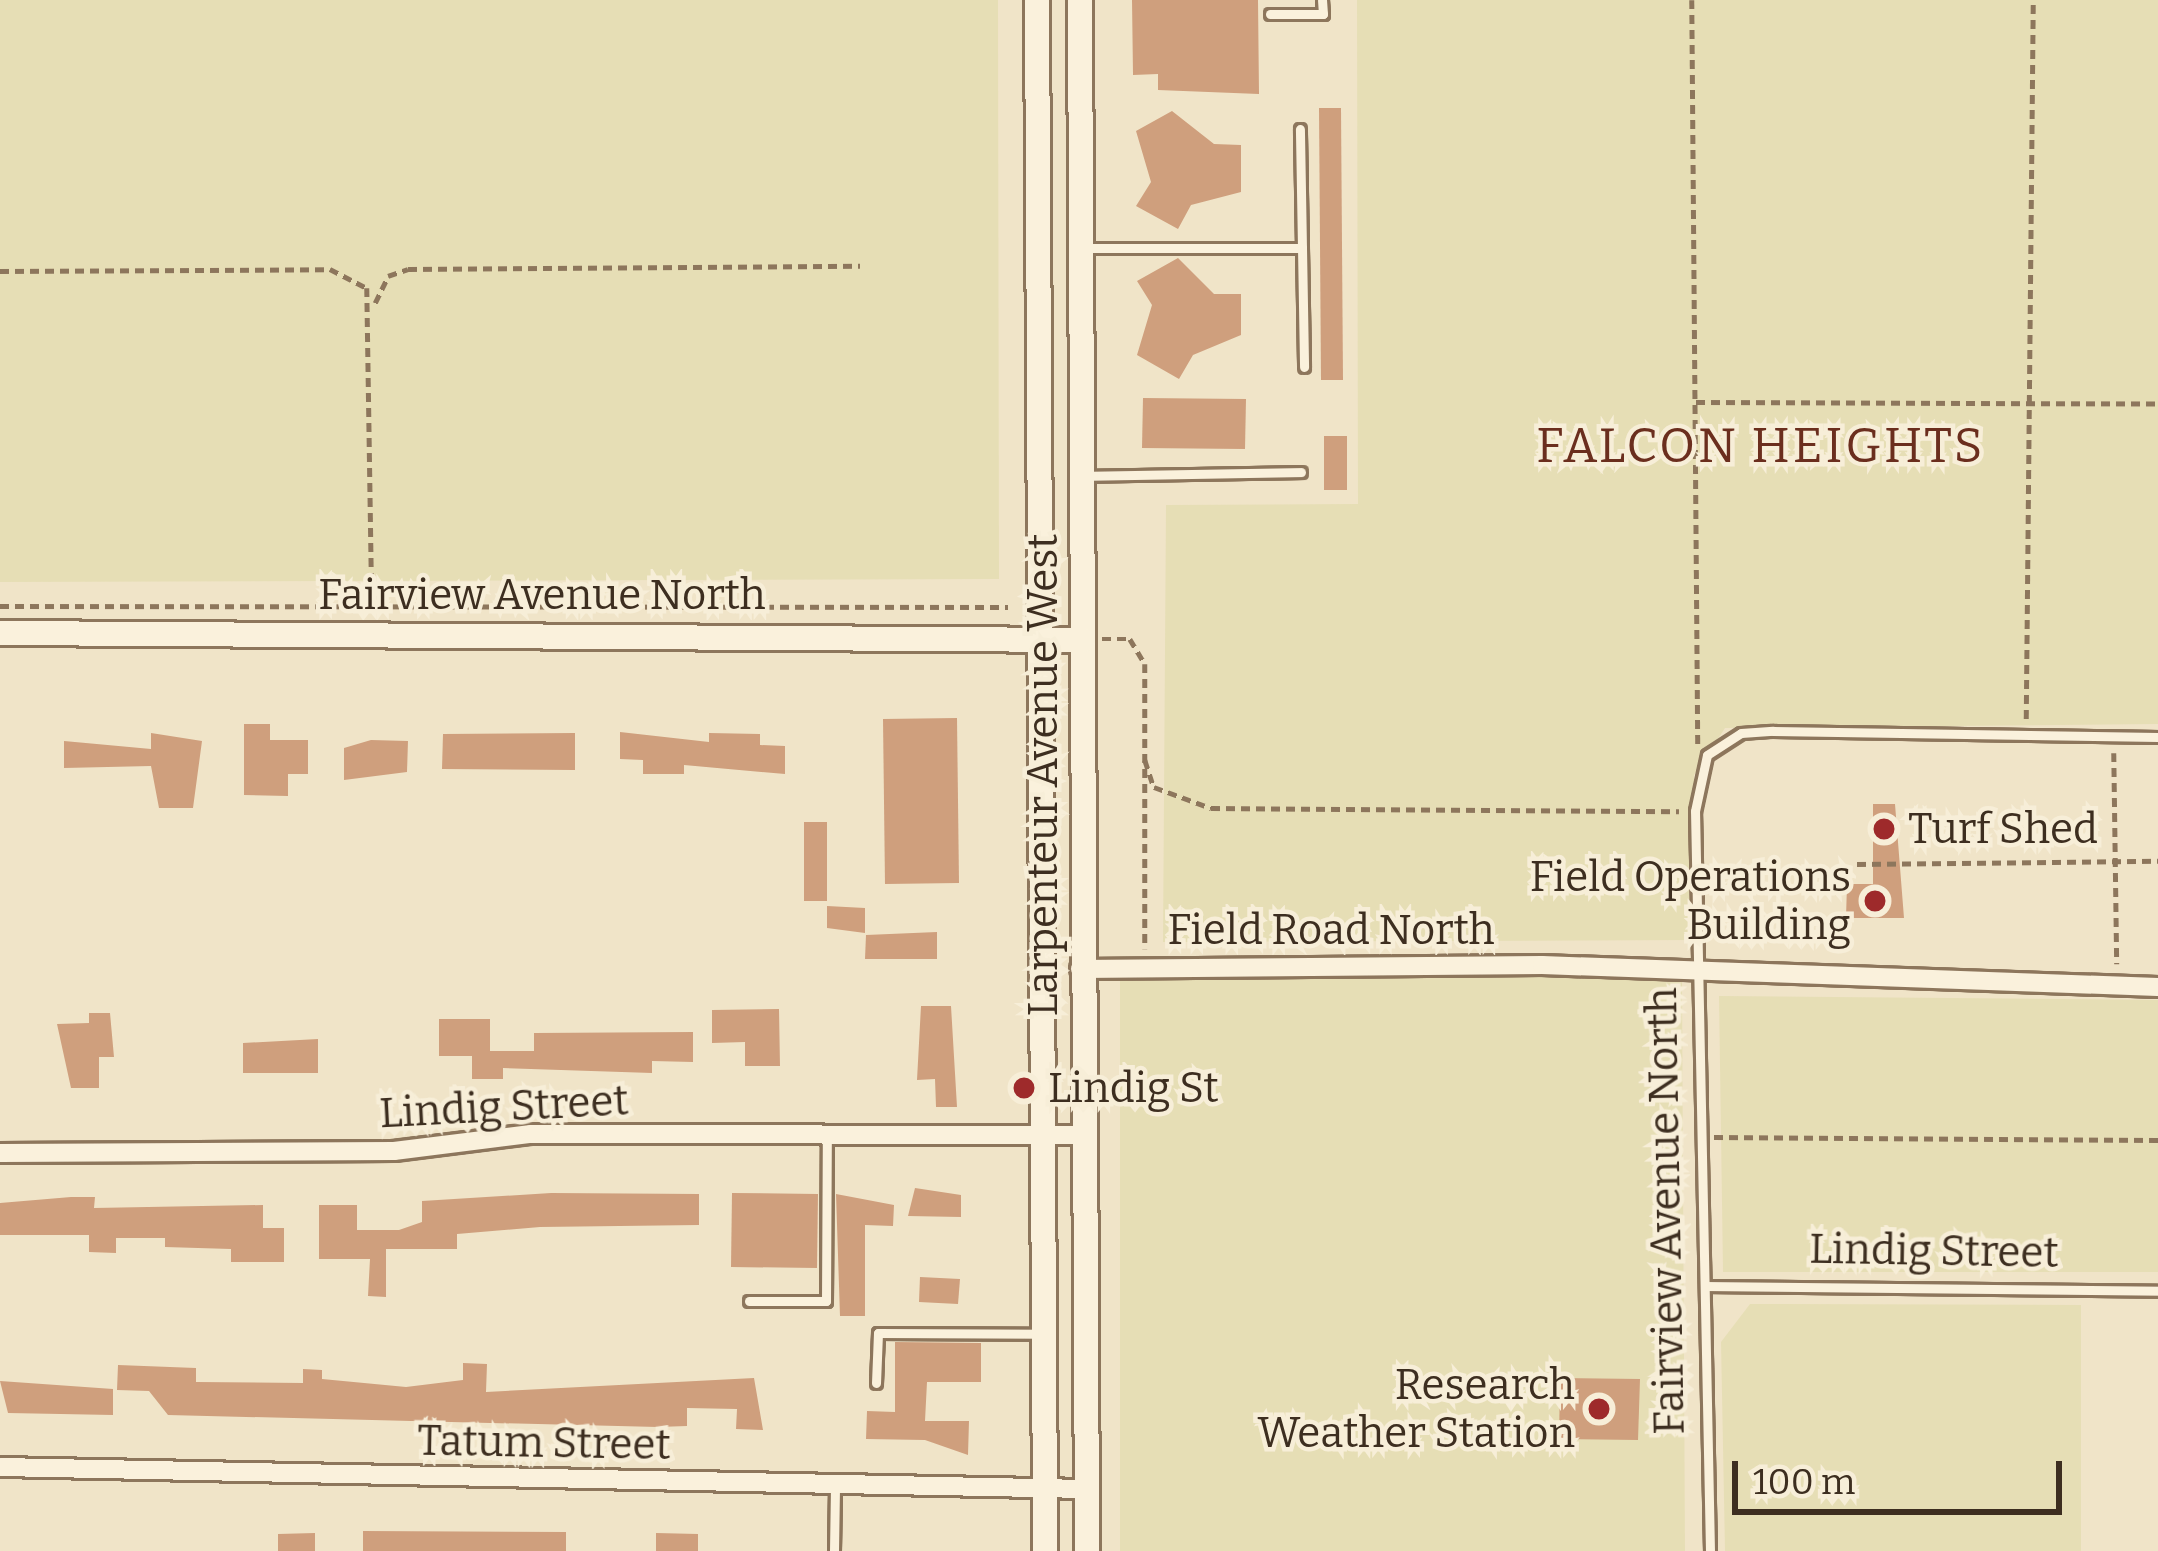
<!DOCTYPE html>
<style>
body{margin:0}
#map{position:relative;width:2158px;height:1551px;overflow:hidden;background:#f0e4c8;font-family:Bitter,serif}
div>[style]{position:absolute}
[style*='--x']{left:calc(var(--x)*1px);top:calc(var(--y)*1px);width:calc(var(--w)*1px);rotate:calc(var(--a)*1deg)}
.farmland>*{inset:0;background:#e6deb5}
.building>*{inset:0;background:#cf9f7d}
.path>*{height:4.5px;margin-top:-2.25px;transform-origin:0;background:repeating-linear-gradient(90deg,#8d765c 0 9px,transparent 0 15px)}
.roads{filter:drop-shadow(3px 0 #8d765c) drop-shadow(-3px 0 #8d765c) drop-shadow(0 3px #8d765c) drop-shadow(0 -3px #8d765c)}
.lane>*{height:9px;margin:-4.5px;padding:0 4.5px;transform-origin:4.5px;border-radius:4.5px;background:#faf1dc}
.street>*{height:18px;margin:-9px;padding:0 9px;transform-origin:9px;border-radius:9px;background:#faf1dc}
.secondary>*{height:24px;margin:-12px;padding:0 12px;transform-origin:12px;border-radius:12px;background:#faf1dc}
.dots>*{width:33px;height:33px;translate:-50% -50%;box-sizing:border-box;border:6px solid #f7eed8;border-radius:50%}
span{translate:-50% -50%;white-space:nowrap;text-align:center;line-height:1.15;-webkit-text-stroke:9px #f7eed8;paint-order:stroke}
.street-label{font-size:42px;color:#3d2e20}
.poi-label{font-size:42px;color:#3d2e20}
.left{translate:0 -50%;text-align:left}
.right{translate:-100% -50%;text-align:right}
.quarter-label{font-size:48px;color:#6b2e1e;letter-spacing:3px}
.scale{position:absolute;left:1732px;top:1461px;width:330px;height:54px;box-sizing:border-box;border:6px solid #3d2e20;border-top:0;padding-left:15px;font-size:36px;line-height:42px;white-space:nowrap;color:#3d2e20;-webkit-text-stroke:9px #f7eed8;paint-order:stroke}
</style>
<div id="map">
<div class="farmland">
<div style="clip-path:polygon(0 0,998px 0,999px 579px,0 582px)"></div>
<div style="clip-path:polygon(1357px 0,2158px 0,2158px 724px,1725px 728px,1694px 775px,1694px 940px,1163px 942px,1166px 505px,1358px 504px)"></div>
<div style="clip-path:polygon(1120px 976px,1682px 976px,1685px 1551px,1120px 1551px)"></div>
<div style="clip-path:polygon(1719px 996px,2158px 1000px,2158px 1272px,1723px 1272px)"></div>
<div style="clip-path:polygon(1750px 1304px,2081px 1305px,2081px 1551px,1725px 1551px,1721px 1342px)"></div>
</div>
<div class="building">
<div style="clip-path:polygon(1132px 0,1258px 0,1259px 94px,1158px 90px,1158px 74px,1133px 75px)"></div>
<div style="clip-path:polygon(1319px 108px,1341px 108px,1343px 380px,1321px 380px)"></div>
<div style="clip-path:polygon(1172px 111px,1214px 144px,1241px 145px,1241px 192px,1191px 205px,1178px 229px,1136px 206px,1151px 182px,1136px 131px)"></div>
<div style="clip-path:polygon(1178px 258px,1214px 294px,1241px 294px,1241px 335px,1193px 355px,1179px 379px,1137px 355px,1152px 305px,1137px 281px)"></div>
<div style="clip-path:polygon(1143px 398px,1246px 399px,1245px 449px,1142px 448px)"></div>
<div style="clip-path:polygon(1324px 436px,1347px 436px,1347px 490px,1324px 490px)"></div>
<div style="clip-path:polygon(957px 718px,959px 883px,885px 884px,883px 719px)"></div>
<div style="clip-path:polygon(244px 724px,270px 724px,270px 740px,308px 740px,308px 774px,288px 774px,288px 796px,244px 795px)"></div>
<div style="clip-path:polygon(620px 732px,709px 742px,709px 733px,760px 734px,760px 745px,785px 746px,785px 774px,684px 765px,684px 774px,643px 774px,643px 760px,620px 759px)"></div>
<div style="clip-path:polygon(151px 733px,202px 741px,193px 808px,159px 808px,151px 766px,64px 768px,64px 741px,151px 749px)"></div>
<div style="clip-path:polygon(575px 733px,575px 770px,442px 769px,443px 734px)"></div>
<div style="clip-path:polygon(371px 740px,408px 741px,407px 772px,344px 780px,344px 748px)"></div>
<div style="clip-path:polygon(1873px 804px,1895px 804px,1904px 918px,1846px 918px,1847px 884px,1873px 884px)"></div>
<div style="clip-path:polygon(804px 822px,827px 822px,827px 901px,804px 901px)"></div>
<div style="clip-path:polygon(827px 906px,865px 908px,865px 933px,827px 928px)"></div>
<div style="clip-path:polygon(937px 932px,937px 959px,865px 959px,866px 935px)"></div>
<div style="clip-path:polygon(921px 1006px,951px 1006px,957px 1107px,936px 1107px,935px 1079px,917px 1080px)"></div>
<div style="clip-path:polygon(779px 1009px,780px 1066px,745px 1066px,745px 1042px,712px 1043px,712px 1010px)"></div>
<div style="clip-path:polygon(89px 1013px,110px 1013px,114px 1057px,99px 1057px,99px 1088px,71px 1088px,57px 1024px,89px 1023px)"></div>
<div style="clip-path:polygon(439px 1019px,490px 1019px,490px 1051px,534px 1051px,534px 1033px,693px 1032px,693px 1062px,652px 1061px,652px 1073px,503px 1068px,503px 1079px,472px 1079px,472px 1056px,439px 1056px)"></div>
<div style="clip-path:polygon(318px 1039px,318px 1073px,243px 1073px,243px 1043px)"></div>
<div style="clip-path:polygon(915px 1188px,961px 1195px,961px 1217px,908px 1216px)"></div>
<div style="clip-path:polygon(551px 1193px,699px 1194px,699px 1225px,540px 1227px,457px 1234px,457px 1249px,386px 1249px,386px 1297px,368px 1296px,370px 1259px,319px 1259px,319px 1205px,357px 1205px,357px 1230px,399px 1230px,422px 1222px,422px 1201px)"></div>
<div style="clip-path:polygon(732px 1193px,818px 1194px,817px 1268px,731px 1267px)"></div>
<div style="clip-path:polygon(836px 1194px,894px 1205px,893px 1226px,865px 1225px,865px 1316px,840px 1316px)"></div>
<div style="clip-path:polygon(71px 1197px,95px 1197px,94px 1208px,263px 1205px,263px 1228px,284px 1228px,284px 1262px,231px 1262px,231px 1249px,165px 1247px,165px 1238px,116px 1238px,116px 1253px,89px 1252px,89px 1235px,0 1235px,0 1203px)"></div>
<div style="clip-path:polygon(920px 1277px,960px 1279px,958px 1304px,919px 1302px)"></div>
<div style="clip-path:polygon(895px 1342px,981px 1343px,981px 1382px,927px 1382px,925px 1421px,969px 1421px,968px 1455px,925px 1440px,866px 1439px,867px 1411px,895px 1412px)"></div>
<div style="clip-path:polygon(463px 1363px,487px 1364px,486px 1392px,754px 1378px,763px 1430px,736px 1429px,737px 1409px,687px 1408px,687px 1426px,658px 1427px,168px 1415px,149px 1391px,117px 1390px,118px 1365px,196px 1368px,196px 1382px,303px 1383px,303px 1369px,322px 1370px,322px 1379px,406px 1387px,463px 1380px)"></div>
<div style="clip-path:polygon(1560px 1378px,1640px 1379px,1638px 1440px,1559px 1439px)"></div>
<div style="clip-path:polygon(0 1381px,113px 1389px,113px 1415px,8px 1413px)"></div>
<div style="clip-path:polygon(363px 1531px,566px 1532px,566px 1551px,363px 1551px)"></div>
<div style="clip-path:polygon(315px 1533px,315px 1551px,278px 1551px,278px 1534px)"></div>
<div style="clip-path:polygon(656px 1533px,698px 1534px,698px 1551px,656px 1551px)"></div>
</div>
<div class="path">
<div style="--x:1692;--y:0;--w:744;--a:89.54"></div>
<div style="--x:0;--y:271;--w:330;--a:-0.3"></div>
<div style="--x:330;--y:269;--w:42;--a:27.2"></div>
<div style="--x:367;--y:288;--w:321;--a:89.1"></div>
<div style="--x:375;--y:303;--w:30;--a:-64"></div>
<div style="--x:388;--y:276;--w:21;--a:-19"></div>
<div style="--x:408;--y:269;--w:452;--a:-0.4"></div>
<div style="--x:1696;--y:402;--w:462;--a:0.2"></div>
<div style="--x:0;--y:606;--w:1008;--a:0.06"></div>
<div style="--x:1102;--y:639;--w:28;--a:0"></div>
<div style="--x:1130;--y:639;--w:29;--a:59"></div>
<div style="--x:1145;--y:664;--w:285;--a:90"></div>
<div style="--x:2026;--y:719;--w:719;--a:-89.44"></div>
<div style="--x:2114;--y:753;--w:211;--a:89.2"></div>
<div style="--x:1145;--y:760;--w:28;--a:72"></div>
<div style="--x:1154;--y:787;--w:61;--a:20.2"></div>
<div style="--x:1211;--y:808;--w:468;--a:0.4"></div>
<div style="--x:1857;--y:864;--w:301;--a:-0.6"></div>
<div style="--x:1714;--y:1137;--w:444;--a:0.4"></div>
</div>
<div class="roads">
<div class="lane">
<div style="--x:1270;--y:14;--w:53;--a:0"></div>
<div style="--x:1323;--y:14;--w:14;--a:-94"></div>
<div style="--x:1081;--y:248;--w:221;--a:0"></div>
<div style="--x:1302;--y:248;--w:119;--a:-91"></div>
<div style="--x:1302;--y:248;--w:119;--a:89"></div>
<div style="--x:1082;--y:476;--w:219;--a:-1"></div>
<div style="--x:1708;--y:1286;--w:450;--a:0.6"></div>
<div style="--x:749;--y:1301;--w:77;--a:0"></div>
<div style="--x:826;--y:1301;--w:167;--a:-89.7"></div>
<div style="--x:876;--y:1383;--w:50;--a:-87.7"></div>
<div style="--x:878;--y:1333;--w:165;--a:0.3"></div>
<div style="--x:834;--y:1551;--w:66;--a:-89.1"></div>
<div style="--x:1710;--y:1551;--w:740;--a:-91.16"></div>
<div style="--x:1695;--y:811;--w:57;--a:-77.9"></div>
<div style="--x:1707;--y:755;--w:40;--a:-32.9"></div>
<div style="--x:1741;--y:733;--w:32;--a:-4"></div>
<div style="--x:1773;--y:731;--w:385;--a:0.9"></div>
</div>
<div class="street">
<div style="--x:1080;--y:969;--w:462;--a:-0.5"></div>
<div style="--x:1542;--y:965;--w:616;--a:2.05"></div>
<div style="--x:0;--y:1153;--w:394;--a:-0.3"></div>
<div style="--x:394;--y:1151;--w:138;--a:-7.1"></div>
<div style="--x:531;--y:1134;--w:553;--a:0.1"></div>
<div style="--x:0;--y:1467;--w:1087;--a:1.16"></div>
</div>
<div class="secondary">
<div style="--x:1037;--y:0;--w:1551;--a:89.7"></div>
<div style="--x:1080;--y:0;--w:1551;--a:89.74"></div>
<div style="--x:0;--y:633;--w:1083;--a:0.37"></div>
</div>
</div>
<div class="dots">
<div style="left:1884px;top:829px;background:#9e2a2b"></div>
<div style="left:1875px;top:901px;background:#9e2a2b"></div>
<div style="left:1024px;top:1088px;background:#9e2a2b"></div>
<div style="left:1599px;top:1409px;background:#9e2a2b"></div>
</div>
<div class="street-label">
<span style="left:542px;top:595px">Fairview Avenue North</span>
<span style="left:1043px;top:775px;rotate:-90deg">Larpenteur Avenue West</span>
<span style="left:1331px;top:930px">Field Road North</span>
<span style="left:504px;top:1107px;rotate:-3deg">Lindig Street</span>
<span style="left:1666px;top:1211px;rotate:-91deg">Fairview Avenue North</span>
<span style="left:1934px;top:1251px;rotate:1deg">Lindig Street</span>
<span style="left:544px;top:1443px;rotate:1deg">Tatum Street</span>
</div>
<div class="poi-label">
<span class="left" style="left:1908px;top:829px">Turf Shed</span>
<span class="right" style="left:1851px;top:901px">Field Operations<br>Building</span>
<span class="left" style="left:1048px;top:1088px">Lindig St</span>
<span class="right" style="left:1575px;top:1409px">Research<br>Weather Station</span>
</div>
<div class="quarter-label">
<span style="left:1761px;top:447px">FALCON HEIGHTS</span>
</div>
<div class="scale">100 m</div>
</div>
